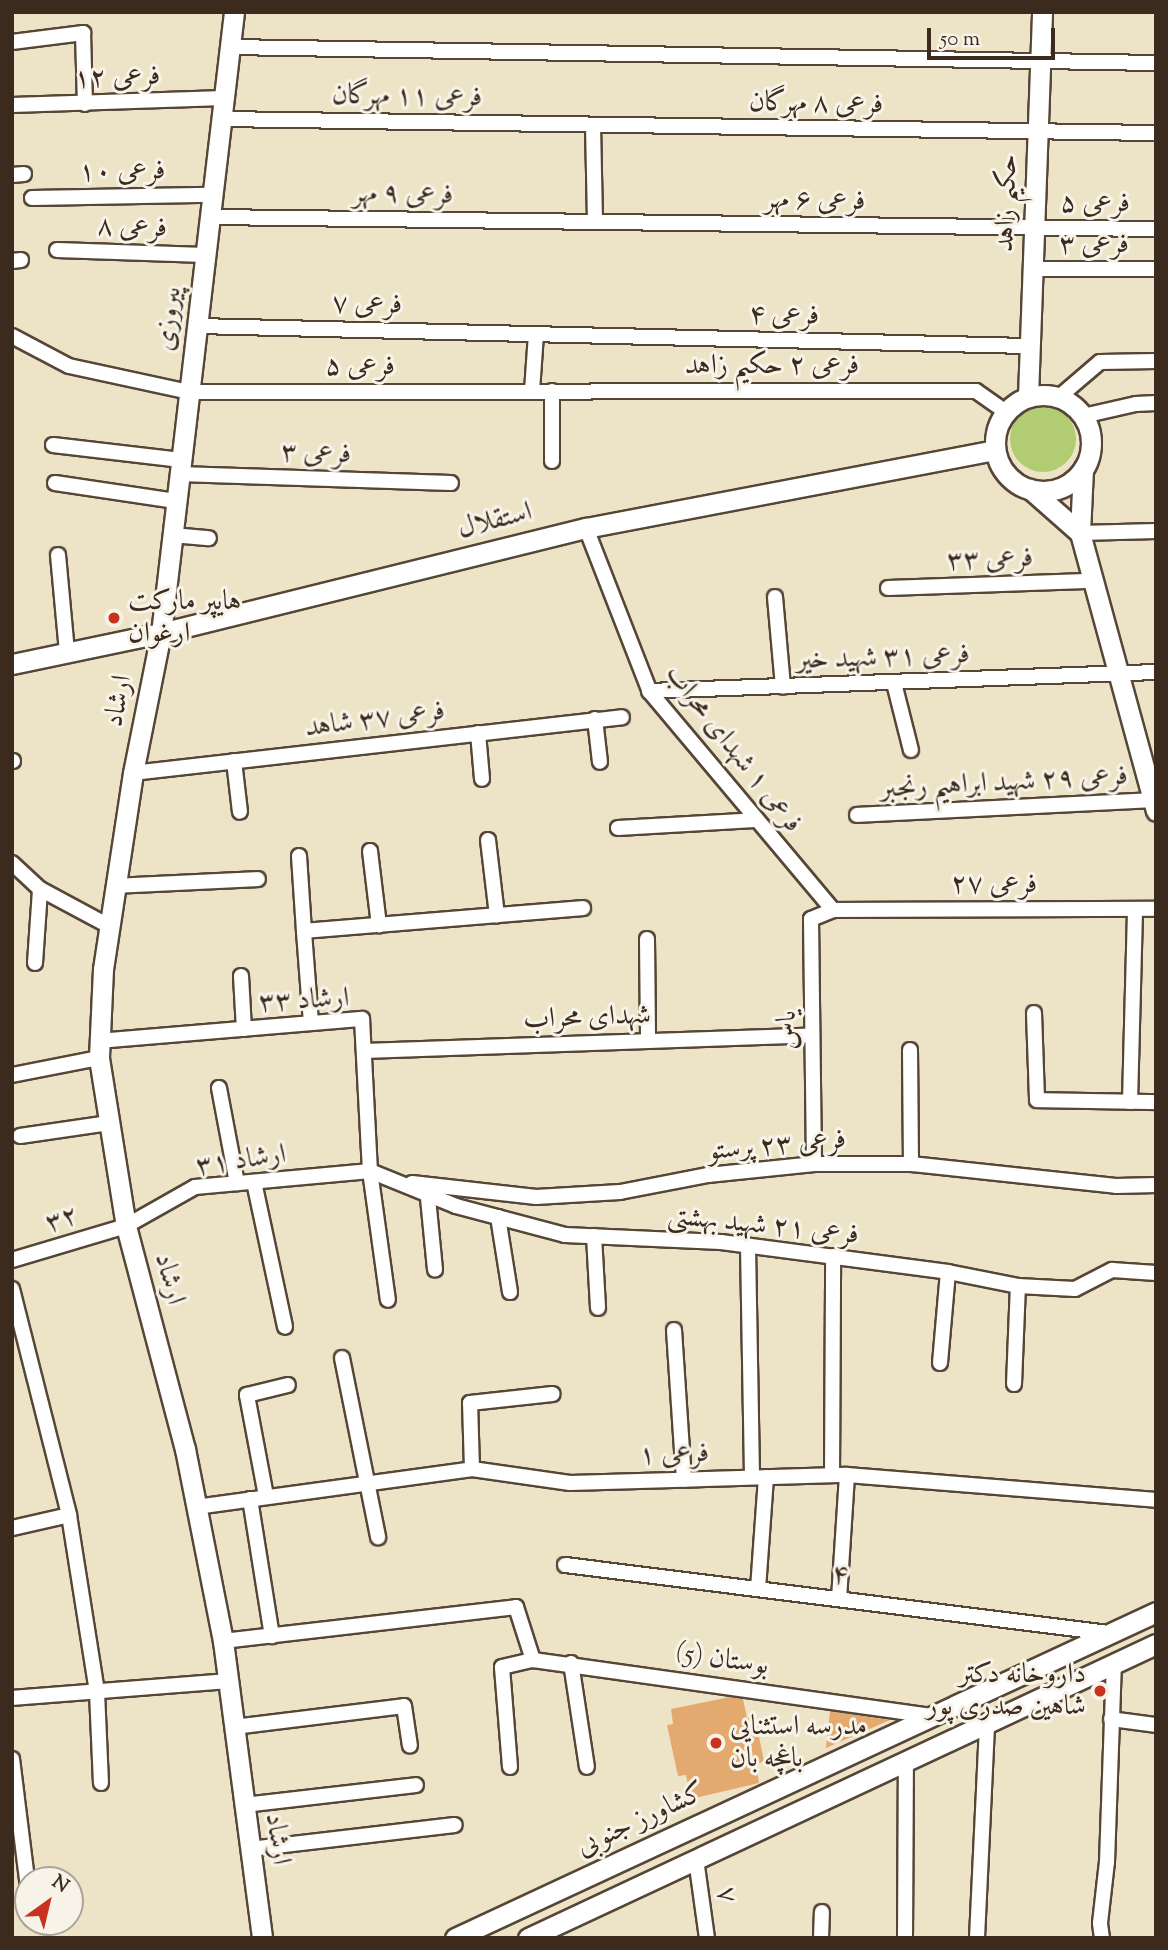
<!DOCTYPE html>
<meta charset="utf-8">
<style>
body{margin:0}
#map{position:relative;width:1168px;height:1950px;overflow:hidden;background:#ede4c7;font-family:"Sorts Mill Goudy",Amiri,serif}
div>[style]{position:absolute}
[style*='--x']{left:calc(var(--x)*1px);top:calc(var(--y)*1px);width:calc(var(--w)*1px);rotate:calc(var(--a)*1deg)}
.green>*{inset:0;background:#b1cc72}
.round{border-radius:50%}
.building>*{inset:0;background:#e4a96e}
.roads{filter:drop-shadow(2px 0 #564637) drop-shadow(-2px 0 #564637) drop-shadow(0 2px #564637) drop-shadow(0 -2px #564637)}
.street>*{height:14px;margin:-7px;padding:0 7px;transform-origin:7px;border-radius:7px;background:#fff}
.secondary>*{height:19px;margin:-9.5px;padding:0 9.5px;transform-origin:9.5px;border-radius:9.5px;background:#fff}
.secondary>.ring{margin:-9.5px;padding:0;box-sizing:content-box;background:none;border:19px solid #fff;border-radius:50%}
.dots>*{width:19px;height:19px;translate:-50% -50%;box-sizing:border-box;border:4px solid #f7f3e8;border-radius:50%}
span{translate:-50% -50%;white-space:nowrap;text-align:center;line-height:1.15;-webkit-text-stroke:6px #f7f3e8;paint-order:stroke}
.street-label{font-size:28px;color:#3b2a1e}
.poi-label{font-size:28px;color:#3b2a1e}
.left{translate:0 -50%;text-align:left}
.right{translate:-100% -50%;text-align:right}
.frame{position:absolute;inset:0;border:14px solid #3b2a1e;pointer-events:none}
.north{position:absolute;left:14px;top:1866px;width:70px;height:70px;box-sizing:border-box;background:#f7f3e8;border:2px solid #aca397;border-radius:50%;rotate:34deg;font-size:19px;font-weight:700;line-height:28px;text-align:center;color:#3b2a1e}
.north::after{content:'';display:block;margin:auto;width:24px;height:32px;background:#c8321e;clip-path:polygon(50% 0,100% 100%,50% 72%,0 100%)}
.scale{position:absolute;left:927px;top:28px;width:128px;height:32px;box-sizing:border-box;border:4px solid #3b2a1e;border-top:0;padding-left:9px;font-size:21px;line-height:24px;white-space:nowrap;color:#3b2a1e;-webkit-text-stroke:5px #f7f3e8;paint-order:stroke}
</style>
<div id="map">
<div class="green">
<div class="round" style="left:1010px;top:406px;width:66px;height:66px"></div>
</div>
<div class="building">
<div style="clip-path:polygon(730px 1697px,743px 1699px,747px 1718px,755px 1717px,764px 1761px,756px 1765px,759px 1783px,691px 1799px,686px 1775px,678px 1776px,667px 1725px,673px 1724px,671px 1709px)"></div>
<div style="clip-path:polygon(830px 1711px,890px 1720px,826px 1748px)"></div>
</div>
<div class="roads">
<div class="street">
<div style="--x:12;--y:42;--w:72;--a:-7.2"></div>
<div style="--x:83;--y:33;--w:71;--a:88.4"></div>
<div style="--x:230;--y:47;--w:926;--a:0.99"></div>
<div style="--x:12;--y:105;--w:212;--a:-1.9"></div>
<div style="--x:221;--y:119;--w:935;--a:0.86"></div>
<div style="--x:593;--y:125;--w:97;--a:88.8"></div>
<div style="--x:12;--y:175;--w:12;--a:-5"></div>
<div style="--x:32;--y:198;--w:180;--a:-1"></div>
<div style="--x:210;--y:217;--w:946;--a:0.73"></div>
<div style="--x:57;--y:250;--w:148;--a:1.9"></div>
<div style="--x:12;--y:261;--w:9;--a:-6"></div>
<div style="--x:1033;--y:269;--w:123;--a:0"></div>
<div style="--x:197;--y:326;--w:833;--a:1.38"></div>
<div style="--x:12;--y:336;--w:64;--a:27.8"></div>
<div style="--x:69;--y:366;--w:123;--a:12.2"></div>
<div style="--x:189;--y:392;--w:787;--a:-0.07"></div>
<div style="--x:976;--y:391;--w:37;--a:35"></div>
<div style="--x:532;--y:391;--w:57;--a:-86"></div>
<div style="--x:1059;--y:397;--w:54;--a:-40.5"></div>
<div style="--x:1100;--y:362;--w:56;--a:-1"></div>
<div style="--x:1083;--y:416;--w:54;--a:-12.8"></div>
<div style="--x:1136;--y:404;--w:20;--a:-3"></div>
<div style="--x:53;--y:445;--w:129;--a:6.7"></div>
<div style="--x:552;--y:461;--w:70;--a:-90"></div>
<div style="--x:179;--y:474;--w:272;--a:1.9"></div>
<div style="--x:55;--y:483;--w:122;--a:8.5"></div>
<div style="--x:586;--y:528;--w:176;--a:68.7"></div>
<div style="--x:650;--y:692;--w:285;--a:50"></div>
<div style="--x:1080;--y:533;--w:76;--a:-1.5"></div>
<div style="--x:172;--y:535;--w:37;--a:5"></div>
<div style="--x:58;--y:555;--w:97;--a:84.7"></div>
<div style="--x:888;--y:588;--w:205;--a:-2"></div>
<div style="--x:775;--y:597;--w:90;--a:84.9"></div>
<div style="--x:894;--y:683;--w:69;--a:75.8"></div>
<div style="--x:649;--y:691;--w:507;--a:-2.15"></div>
<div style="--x:595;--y:719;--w:43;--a:83.4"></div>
<div style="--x:478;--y:733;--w:46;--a:85"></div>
<div style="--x:12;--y:761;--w:1;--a:0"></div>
<div style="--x:234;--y:761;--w:51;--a:83.3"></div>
<div style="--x:133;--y:773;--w:492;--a:-6.5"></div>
<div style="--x:857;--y:815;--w:296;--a:-2.9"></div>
<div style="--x:618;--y:828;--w:137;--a:-3.3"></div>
<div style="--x:488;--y:840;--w:76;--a:83.2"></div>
<div style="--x:370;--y:851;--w:75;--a:83.1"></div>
<div style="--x:299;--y:856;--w:75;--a:86.2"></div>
<div style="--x:12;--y:863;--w:38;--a:43"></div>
<div style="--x:40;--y:889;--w:78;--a:28.2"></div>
<div style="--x:115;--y:886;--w:143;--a:-2.8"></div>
<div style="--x:647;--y:939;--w:102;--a:89.4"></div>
<div style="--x:35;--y:963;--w:74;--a:-86.1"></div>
<div style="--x:241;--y:976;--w:53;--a:86.8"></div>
<div style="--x:1034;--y:1013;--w:87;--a:88"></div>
<div style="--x:1037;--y:1100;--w:119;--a:1"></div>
<div style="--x:311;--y:1023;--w:92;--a:-94.4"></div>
<div style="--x:304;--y:931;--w:280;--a:-4.7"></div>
<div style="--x:99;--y:1041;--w:264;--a:-4.8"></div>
<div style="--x:362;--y:1019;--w:152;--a:87"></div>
<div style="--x:370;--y:1171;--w:130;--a:82.1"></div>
<div style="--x:910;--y:1050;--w:114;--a:89.5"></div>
<div style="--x:364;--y:1051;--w:448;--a:-2"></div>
<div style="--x:12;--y:1075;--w:89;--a:-11.1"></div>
<div style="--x:219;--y:1088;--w:97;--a:79.3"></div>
<div style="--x:1130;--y:1102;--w:193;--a:-88.5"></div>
<div style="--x:20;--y:1136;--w:90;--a:-8.3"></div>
<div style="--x:814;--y:1164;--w:245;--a:-90.7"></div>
<div style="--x:811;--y:919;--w:24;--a:-22"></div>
<div style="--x:833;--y:910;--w:323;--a:-0.2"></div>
<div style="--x:254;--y:1182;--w:148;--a:77.9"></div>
<div style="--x:412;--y:1183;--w:125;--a:6.4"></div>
<div style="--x:536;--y:1197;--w:84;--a:-3.4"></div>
<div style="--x:620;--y:1192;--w:90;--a:-10.9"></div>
<div style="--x:708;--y:1175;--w:107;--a:-5.9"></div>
<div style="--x:814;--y:1164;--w:97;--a:0"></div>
<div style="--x:911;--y:1164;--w:206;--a:6.1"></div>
<div style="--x:1116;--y:1186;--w:40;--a:-1.4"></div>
<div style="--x:427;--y:1188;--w:82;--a:84.4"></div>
<div style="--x:498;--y:1217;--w:76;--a:80.9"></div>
<div style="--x:594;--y:1236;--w:72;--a:86.8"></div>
<div style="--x:748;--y:1246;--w:231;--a:89"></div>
<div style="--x:12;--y:1260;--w:119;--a:-16.6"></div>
<div style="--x:126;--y:1226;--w:79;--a:-29.5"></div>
<div style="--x:195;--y:1187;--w:176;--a:-5.2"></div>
<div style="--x:370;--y:1171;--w:93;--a:22.1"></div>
<div style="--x:456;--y:1206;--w:113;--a:14.9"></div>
<div style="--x:565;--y:1235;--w:156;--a:2.6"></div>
<div style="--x:721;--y:1242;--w:229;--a:7.5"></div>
<div style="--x:948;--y:1272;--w:71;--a:11.3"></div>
<div style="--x:1018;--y:1286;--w:57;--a:3"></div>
<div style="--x:1075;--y:1289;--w:42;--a:-27.2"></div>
<div style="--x:1112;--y:1270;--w:44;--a:3.9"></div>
<div style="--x:12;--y:1289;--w:233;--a:75.8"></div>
<div style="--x:69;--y:1515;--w:179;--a:81"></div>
<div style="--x:97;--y:1692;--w:91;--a:87.5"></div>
<div style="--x:674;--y:1330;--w:150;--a:86.2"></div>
<div style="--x:342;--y:1358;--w:183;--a:78.6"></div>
<div style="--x:940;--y:1363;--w:91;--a:-85"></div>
<div style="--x:1014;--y:1384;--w:98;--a:-87.7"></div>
<div style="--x:472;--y:1469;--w:66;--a:-91.7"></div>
<div style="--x:470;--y:1403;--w:83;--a:-6.2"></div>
<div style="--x:832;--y:1475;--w:219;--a:-89.7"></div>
<div style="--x:266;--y:1496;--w:103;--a:-100.7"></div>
<div style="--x:247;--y:1395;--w:42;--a:-13.7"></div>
<div style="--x:250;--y:1499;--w:139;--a:80.9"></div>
<div style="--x:196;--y:1507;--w:279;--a:-7.8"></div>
<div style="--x:472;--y:1469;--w:99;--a:8.1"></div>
<div style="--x:570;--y:1483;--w:277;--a:-1.7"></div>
<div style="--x:847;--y:1475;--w:310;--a:4.6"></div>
<div style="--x:12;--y:1528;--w:58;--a:-12.8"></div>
<div style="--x:565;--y:1565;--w:548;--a:7.13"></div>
<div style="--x:758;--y:1589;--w:112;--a:-85.9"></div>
<div style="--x:839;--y:1599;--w:124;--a:-86.3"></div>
<div style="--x:223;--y:1641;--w:295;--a:-6.6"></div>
<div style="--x:516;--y:1607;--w:56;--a:72.2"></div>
<div style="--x:571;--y:1663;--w:105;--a:81.3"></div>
<div style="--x:12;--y:1698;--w:217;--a:-4.5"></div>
<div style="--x:1111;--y:1719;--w:45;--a:7.6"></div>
<div style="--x:234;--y:1727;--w:171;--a:-7"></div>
<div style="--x:404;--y:1706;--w:40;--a:81.5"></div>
<div style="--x:12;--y:1759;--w:129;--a:82.9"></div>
<div style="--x:510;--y:1767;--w:100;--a:-94.6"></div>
<div style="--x:502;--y:1667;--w:32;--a:-13"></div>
<div style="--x:533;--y:1660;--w:404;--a:8"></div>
<div style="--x:244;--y:1805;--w:173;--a:-6.6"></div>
<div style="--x:250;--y:1849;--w:206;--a:-6.7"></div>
<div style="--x:696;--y:1859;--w:80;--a:82.1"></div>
<div style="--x:821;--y:1938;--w:26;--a:-88"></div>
<div style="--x:905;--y:1938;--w:177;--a:-89.7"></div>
<div style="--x:977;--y:1938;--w:215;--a:-87.3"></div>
<div style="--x:1102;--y:1938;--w:15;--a:-98"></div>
<div style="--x:1100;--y:1923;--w:61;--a:-83.5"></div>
<div style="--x:1107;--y:1862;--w:198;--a:-88"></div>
</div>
<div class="secondary">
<div style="--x:234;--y:12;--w:625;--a:96.7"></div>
<div style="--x:161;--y:633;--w:143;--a:101.3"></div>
<div style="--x:133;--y:773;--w:198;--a:98.7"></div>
<div style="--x:103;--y:969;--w:89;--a:92.6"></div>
<div style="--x:99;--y:1058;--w:170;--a:80.9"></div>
<div style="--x:126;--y:1226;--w:231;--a:75.2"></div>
<div style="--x:185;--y:1449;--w:196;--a:78.8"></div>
<div style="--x:223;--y:1641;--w:300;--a:82.5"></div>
<div class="ring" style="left:995px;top:395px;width:77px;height:77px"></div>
<div style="--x:1028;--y:396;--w:384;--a:-87.9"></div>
<div style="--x:1083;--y:469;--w:64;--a:92.7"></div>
<div style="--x:1080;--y:533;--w:288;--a:74.7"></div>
<div style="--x:1030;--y:489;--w:67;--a:41.3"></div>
<div style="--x:12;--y:664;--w:152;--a:-11.8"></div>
<div style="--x:161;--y:633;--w:438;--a:-13.9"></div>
<div style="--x:586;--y:528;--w:416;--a:-10.8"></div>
<div style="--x:455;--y:1938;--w:773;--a:-24.94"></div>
<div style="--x:528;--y:1938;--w:693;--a:-25.09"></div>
</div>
</div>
<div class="dots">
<div style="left:114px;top:618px;background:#c8321e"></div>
<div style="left:1100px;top:1691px;background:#c8321e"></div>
<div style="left:716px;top:1743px;background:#c8321e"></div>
</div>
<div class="street-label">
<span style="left:117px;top:78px;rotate:-2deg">فرعی ۱۲</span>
<span style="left:407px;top:97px;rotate:1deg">فرعی ۱۱ مهرگان</span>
<span style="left:816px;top:104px;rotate:1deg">فرعی ۸ مهرگان</span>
<span style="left:122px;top:172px;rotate:-1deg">فرعی ۱۰</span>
<span style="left:403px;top:195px;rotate:1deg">فرعی ۹ مهر</span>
<span style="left:815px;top:201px;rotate:1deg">فرعی ۶ مهر</span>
<span style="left:1007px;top:203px;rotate:-88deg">حکیم زاهد</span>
<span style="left:1095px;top:204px">فرعی ۵</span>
<span style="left:132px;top:228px;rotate:2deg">فرعی ۸</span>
<span style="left:1094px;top:245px">فرعی ۳</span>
<span style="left:367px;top:305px;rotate:1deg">فرعی ۷</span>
<span style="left:784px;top:316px;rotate:1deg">فرعی ۴</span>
<span style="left:169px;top:319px;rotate:-83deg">پیروزی</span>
<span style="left:772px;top:366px">فرعی ۲ حکیم زاهد</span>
<span style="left:360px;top:367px">فرعی ۵</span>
<span style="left:316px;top:454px;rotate:2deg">فرعی ۳</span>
<span style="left:495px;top:521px;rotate:-14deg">استقلال</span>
<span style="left:990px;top:560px;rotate:-2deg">فرعی ۳۳</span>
<span style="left:883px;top:658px;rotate:-2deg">فرعی ۳۱ شهید خیر</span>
<span style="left:119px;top:701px;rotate:-79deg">ارشاد</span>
<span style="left:375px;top:720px;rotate:-7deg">فرعی ۳۷ شاهد</span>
<span style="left:733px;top:749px;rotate:52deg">فرعی ۱ شهدای محراب</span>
<span style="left:1004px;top:783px;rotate:-3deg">فرعی ۲۹ شهید ابراهیم رنجبر</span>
<span style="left:994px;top:885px">فرعی ۲۷</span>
<span style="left:304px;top:1001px;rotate:-3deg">ارشاد ۳۳</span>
<span style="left:587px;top:1018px;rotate:-2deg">شهدای محراب</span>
<span style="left:788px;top:1030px;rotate:-91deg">یاس</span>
<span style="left:777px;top:1146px;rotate:-5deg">فرعی ۲۳ پرستو</span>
<span style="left:241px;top:1161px;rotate:-8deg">ارشاد ۳۱</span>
<span style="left:62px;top:1220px;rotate:-17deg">۳۲</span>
<span style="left:763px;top:1226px;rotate:6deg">فرعی ۲۱ شهید بهشتی</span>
<span style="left:169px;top:1279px;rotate:75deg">ارشاد</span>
<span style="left:674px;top:1455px;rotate:-2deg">فرعی ۱</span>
<span style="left:840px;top:1575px;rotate:7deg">۴</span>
<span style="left:722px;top:1660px;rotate:8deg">بوستان (5)</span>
<span style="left:641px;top:1820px;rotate:-25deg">کشاورز جنوبی</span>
<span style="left:277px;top:1839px;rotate:82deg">ارشاد</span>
<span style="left:726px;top:1895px;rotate:82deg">۷</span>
</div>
<div class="poi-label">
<span class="left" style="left:128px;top:618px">هایپر مارکت<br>ارغوان</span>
<span class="right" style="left:1086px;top:1691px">داروخانه دکتر<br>شاهین صدری پور</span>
<span class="left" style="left:730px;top:1743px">مدرسه استثنایی<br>باغچه بان</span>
</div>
<div class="frame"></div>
<div class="north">N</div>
<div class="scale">50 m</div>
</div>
